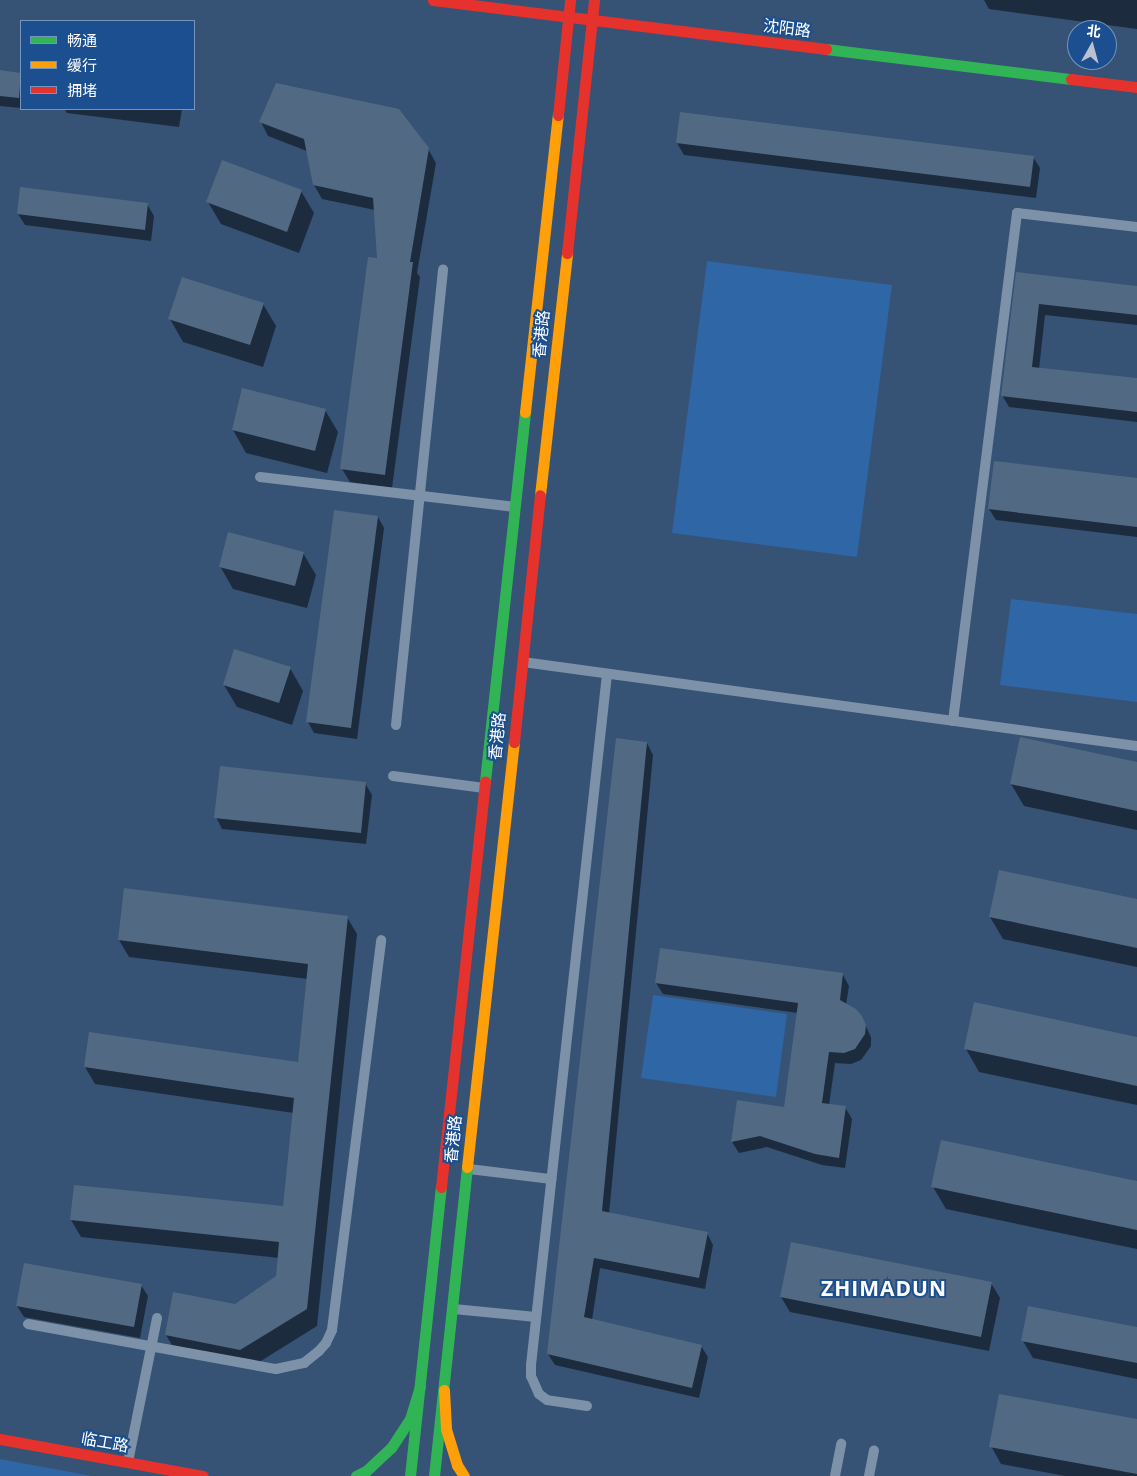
<!DOCTYPE html>
<meta charset="utf-8">
<style>
body{margin:0}
#map{position:relative;width:1137px;height:1476px;overflow:hidden;background:#365274;font-family:"Open Sans","Noto Sans SC",sans-serif}
div>[style]{position:absolute}
[style*='--x']{left:calc(var(--x)*1px);top:calc(var(--y)*1px);width:calc(var(--w)*1px);rotate:calc(var(--a)*1deg)}
.green>*{inset:0;background:#2f66a5}
.shadow>*{inset:0;background:#0007}
.building>*{inset:0;background:#526984}
.lane>*{height:10px;margin:-5px;padding:0 5px;transform-origin:5px;border-radius:5px;background:#7d92a8}
.fast>*{height:11px;margin:-5.5px;padding:0 5.5px;transform-origin:5.5px;border-radius:5.5px;background:#30b455}
.slow>*{height:11px;margin:-5.5px;padding:0 5.5px;transform-origin:5.5px;border-radius:5.5px;background:#ff9f0a}
.jam>*{height:11px;margin:-5.5px;padding:0 5.5px;transform-origin:5.5px;border-radius:5.5px;background:#e5322d}
span{translate:-50% -50%;white-space:nowrap;text-align:center;line-height:1.15;-webkit-text-stroke:4px #1b4f8f;paint-order:stroke}
.street-label{font-size:16px;color:#fff}
.district-label{font-size:21px;color:#fff;font-weight:700;letter-spacing:1px}
.legend{position:absolute;left:20px;top:20px;width:175px;height:90px;box-sizing:border-box;background:#1b4f8f;border:1px solid #7695bc;margin:0;padding:6px 9px;list-style:none;font-size:15px;color:#fff}
.legend li{display:flex;align-items:center;gap:10px;height:25px}
.legend b{width:25px;border:1px solid #7695bc}
.north{position:absolute;left:1067px;top:20px;width:50px;height:50px;box-sizing:border-box;background:#1b4f8f;border:1px solid #7695bc;border-radius:50%;rotate:7deg;font-size:14px;font-weight:700;line-height:20px;text-align:center;color:#fff}
.north::after{content:'';display:block;margin:auto;width:18px;height:22px;background:#b9c2ce;clip-path:polygon(50% 0,100% 100%,50% 72%,0 100%)}
</style>
<div id="map">
<div class="green">
<div style="clip-path:polygon(707px 261px,892px 285px,857px 557px,672px 533px)"></div>
<div style="clip-path:polygon(1011px 599px,1137px 614px,1137px 702px,1000px 685px)"></div>
<div style="clip-path:polygon(653px 995px,787px 1014px,776px 1097px,641px 1078px)"></div>
<div style="clip-path:polygon(0 1459px,92px 1476px,0 1476px)"></div>
</div>
<div class="shadow">
<div style="clip-path:polygon(984px 0,1137px 0,1137px 29px,989px 9px)"></div>
<div style="clip-path:polygon(0 72px,21px 75px,21px 108px,0 106px)"></div>
<div style="clip-path:polygon(64px 109px,182px 109px,179px 127px,67px 113px)"></div>
<div style="clip-path:polygon(681px 113px,1033px 157px,1040px 168px,1036px 198px,684px 155px,677px 143px)"></div>
<div style="clip-path:polygon(261px 122px,428px 149px,436px 163px,417px 273px,420px 277px,392px 488px,350px 482px,342px 469px,378px 259px,375px 210px,322px 199px,314px 185px,307px 151px,268px 136px)"></div>
<div style="clip-path:polygon(301px 191px,314px 213px,299px 253px,221px 224px,208px 202px)"></div>
<div style="clip-path:polygon(147px 204px,154px 216px,151px 241px,25px 225px,18px 214px)"></div>
<div style="clip-path:polygon(1018px 274px,1137px 288px,1137px 325px,1045px 315px,1039px 369px,1137px 380px,1137px 422px,1009px 407px,1002px 395px)"></div>
<div style="clip-path:polygon(263px 304px,276px 326px,263px 367px,183px 342px,170px 319px)"></div>
<div style="clip-path:polygon(243px 389px,325px 410px,338px 432px,327px 473px,246px 453px,233px 430px)"></div>
<div style="clip-path:polygon(1137px 479px,1137px 537px,996px 520px,989px 509px)"></div>
<div style="clip-path:polygon(378px 517px,384px 528px,357px 739px,314px 733px,308px 722px)"></div>
<div style="clip-path:polygon(303px 553px,316px 575px,307px 608px,233px 589px,220px 566px)"></div>
<div style="clip-path:polygon(290px 668px,303px 691px,292px 725px,237px 707px,224px 685px)"></div>
<div style="clip-path:polygon(647px 743px,653px 755px,609px 1214px,707px 1233px,713px 1245px,705px 1289px,600px 1268px,592px 1320px,701px 1346px,708px 1357px,699px 1398px,555px 1365px,548px 1354px)"></div>
<div style="clip-path:polygon(1137px 763px,1137px 830px,1024px 806px,1011px 784px)"></div>
<div style="clip-path:polygon(365px 783px,372px 795px,366px 844px,222px 829px,216px 817px)"></div>
<div style="clip-path:polygon(1137px 900px,1137px 967px,1003px 939px,990px 917px)"></div>
<div style="clip-path:polygon(347px 917px,357px 934px,317px 1326px,251px 1367px,176px 1352px,166px 1335px,236px 1306px,277px 1276px,279px 1258px,81px 1237px,71px 1220px,284px 1208px,294px 1113px,95px 1084px,85px 1067px,299px 1064px,308px 979px,129px 957px,119px 940px)"></div>
<div style="clip-path:polygon(843px 975px,849px 986px,846px 1005px,861px 1016px,871px 1037px,871px 1046px,861px 1060px,851px 1064px,835px 1063px,829px 1105px,845px 1107px,852px 1119px,845px 1168px,822px 1165px,767px 1147px,739px 1153px,732px 1142px,785px 1108px,798px 1013px,663px 994px,656px 983px)"></div>
<div style="clip-path:polygon(1137px 1038px,1137px 1105px,979px 1072px,966px 1049px)"></div>
<div style="clip-path:polygon(1137px 1183px,1137px 1249px,946px 1209px,933px 1187px)"></div>
<div style="clip-path:polygon(991px 1283px,1000px 1298px,989px 1351px,790px 1312px,781px 1297px)"></div>
<div style="clip-path:polygon(141px 1285px,148px 1296px,140px 1338px,24px 1317px,17px 1306px)"></div>
<div style="clip-path:polygon(1137px 1328px,1137px 1379px,1033px 1358px,1023px 1341px)"></div>
<div style="clip-path:polygon(1137px 1421px,1137px 1476px,1065px 1476px,1001px 1464px,991px 1446px)"></div>
</div>
<div class="building">
<div style="clip-path:polygon(0 70px,21px 73px,19px 98px,0 96px)"></div>
<div style="clip-path:polygon(276px 83px,399px 109px,429px 148px,410px 262px,413px 262px,385px 475px,340px 469px,368px 257px,377px 258px,373px 198px,313px 185px,304px 139px,259px 122px)"></div>
<div style="clip-path:polygon(680px 112px,1034px 156px,1030px 187px,676px 143px)"></div>
<div style="clip-path:polygon(222px 160px,302px 190px,287px 232px,206px 202px)"></div>
<div style="clip-path:polygon(20px 187px,148px 203px,145px 230px,17px 214px)"></div>
<div style="clip-path:polygon(1016px 272px,1137px 286px,1137px 315px,1039px 304px,1032px 367px,1137px 378px,1137px 412px,1001px 396px)"></div>
<div style="clip-path:polygon(182px 277px,264px 303px,250px 345px,168px 319px)"></div>
<div style="clip-path:polygon(242px 388px,326px 409px,315px 451px,232px 430px)"></div>
<div style="clip-path:polygon(994px 461px,1137px 478px,1137px 527px,988px 509px)"></div>
<div style="clip-path:polygon(334px 510px,378px 516px,351px 728px,306px 722px)"></div>
<div style="clip-path:polygon(228px 532px,304px 552px,295px 586px,219px 567px)"></div>
<div style="clip-path:polygon(234px 649px,291px 667px,279px 703px,223px 685px)"></div>
<div style="clip-path:polygon(1020px 737px,1137px 762px,1137px 811px,1010px 784px)"></div>
<div style="clip-path:polygon(616px 738px,647px 742px,602px 1211px,708px 1232px,699px 1278px,594px 1258px,584px 1317px,702px 1345px,692px 1388px,547px 1354px)"></div>
<div style="clip-path:polygon(220px 766px,366px 782px,361px 833px,214px 818px)"></div>
<div style="clip-path:polygon(999px 870px,1137px 899px,1137px 948px,989px 917px)"></div>
<div style="clip-path:polygon(124px 888px,348px 916px,307px 1309px,240px 1350px,165px 1335px,173px 1292px,235px 1304px,276px 1276px,279px 1242px,70px 1220px,74px 1185px,283px 1206px,294px 1098px,84px 1067px,89px 1032px,298px 1062px,308px 964px,118px 940px)"></div>
<div style="clip-path:polygon(660px 948px,843px 973px,840px 1000px,856px 1009px,862px 1016px,866px 1025px,865px 1034px,855px 1049px,844px 1053px,829px 1052px,822px 1103px,846px 1106px,839px 1158px,815px 1154px,760px 1136px,731px 1142px,737px 1100px,784px 1107px,798px 1003px,655px 983px)"></div>
<div style="clip-path:polygon(974px 1002px,1137px 1037px,1137px 1086px,964px 1049px)"></div>
<div style="clip-path:polygon(941px 1140px,1137px 1181px,1137px 1230px,931px 1187px)"></div>
<div style="clip-path:polygon(791px 1242px,992px 1282px,981px 1337px,780px 1297px)"></div>
<div style="clip-path:polygon(24px 1263px,142px 1284px,134px 1327px,16px 1306px)"></div>
<div style="clip-path:polygon(1028px 1306px,1137px 1327px,1137px 1363px,1021px 1341px)"></div>
<div style="clip-path:polygon(999px 1394px,1137px 1419px,1137px 1474px,989px 1447px)"></div>
</div>
<div class="lane">
<div style="--x:260;--y:477;--w:257;--a:6.7"></div>
<div style="--x:523;--y:662;--w:620;--a:7.79"></div>
<div style="--x:953;--y:721;--w:512;--a:-82.82"></div>
<div style="--x:1017;--y:213;--w:121;--a:6.7"></div>
<div style="--x:396;--y:725;--w:458;--a:-84.1"></div>
<div style="--x:393;--y:776;--w:92;--a:7.5"></div>
<div style="--x:469;--y:1169;--w:83;--a:7"></div>
<div style="--x:454;--y:1309;--w:82;--a:5.6"></div>
<div style="--x:28;--y:1324;--w:252;--a:10.3"></div>
<div style="--x:276;--y:1369;--w:29;--a:-12"></div>
<div style="--x:304;--y:1363;--w:19;--a:-39"></div>
<div style="--x:319;--y:1351;--w:11;--a:-49"></div>
<div style="--x:326;--y:1343;--w:14;--a:-65"></div>
<div style="--x:332;--y:1330;--w:393;--a:-82.8"></div>
<div style="--x:587;--y:1406;--w:40;--a:-171.5"></div>
<div style="--x:547;--y:1400;--w:10;--a:-143"></div>
<div style="--x:539;--y:1394;--w:20;--a:-114"></div>
<div style="--x:531;--y:1376;--w:11;--a:-90"></div>
<div style="--x:531;--y:1365;--w:695;--a:-83.72"></div>
<div style="--x:128;--y:1462;--w:147;--a:-78.6"></div>
<div style="--x:835;--y:1476;--w:33;--a:-79"></div>
<div style="--x:869;--y:1476;--w:26;--a:-79"></div>
</div>
<div class="fast">
<div style="--x:826;--y:49;--w:247;--a:7"></div>
<div style="--x:485;--y:781;--w:371;--a:-83.8"></div>
<div style="--x:356;--y:1476;--w:11;--a:-27"></div>
<div style="--x:366;--y:1471;--w:34;--a:-43"></div>
<div style="--x:391;--y:1448;--w:35;--a:-57"></div>
<div style="--x:410;--y:1419;--w:34;--a:-73"></div>
<div style="--x:410;--y:1476;--w:291;--a:-83.9"></div>
<div style="--x:434;--y:1476;--w:311;--a:-83.9"></div>
</div>
<div class="slow">
<div style="--x:525;--y:412;--w:299;--a:-83.7"></div>
<div style="--x:540;--y:495;--w:244;--a:-83.6"></div>
<div style="--x:467;--y:1167;--w:428;--a:-83.7"></div>
<div style="--x:444;--y:1390;--w:39;--a:87"></div>
<div style="--x:446;--y:1429;--w:38;--a:73"></div>
<div style="--x:457;--y:1465;--w:13;--a:58"></div>
</div>
<div class="jam">
<div style="--x:433;--y:0;--w:396;--a:7.1"></div>
<div style="--x:1071;--y:79;--w:66;--a:6.9"></div>
<div style="--x:558;--y:115;--w:116;--a:-84"></div>
<div style="--x:567;--y:253;--w:254;--a:-83.9"></div>
<div style="--x:514;--y:742;--w:248;--a:-84"></div>
<div style="--x:441;--y:1187;--w:408;--a:-83.8"></div>
<div style="--x:0;--y:1439;--w:206;--a:10.3"></div>
</div>
<div class="street-label">
<span style="left:787px;top:28px;rotate:7deg">沈阳路</span>
<span style="left:541px;top:334px;rotate:-84deg">香港路</span>
<span style="left:497px;top:736px;rotate:-84deg">香港路</span>
<span style="left:453px;top:1139px;rotate:-84deg">香港路</span>
<span style="left:105px;top:1442px;rotate:10deg">临工路</span>
</div>
<div class="district-label">
<span style="left:884px;top:1288px">ZHIMADUN</span>
</div>
<ul class="legend">
<li><b style="height:6px;background:#30b455"></b>畅通</li>
<li><b style="height:6px;background:#ff9f0a"></b>缓行</li>
<li><b style="height:6px;background:#e5322d"></b>拥堵</li>
</ul>
<div class="north">北</div>
</div>
